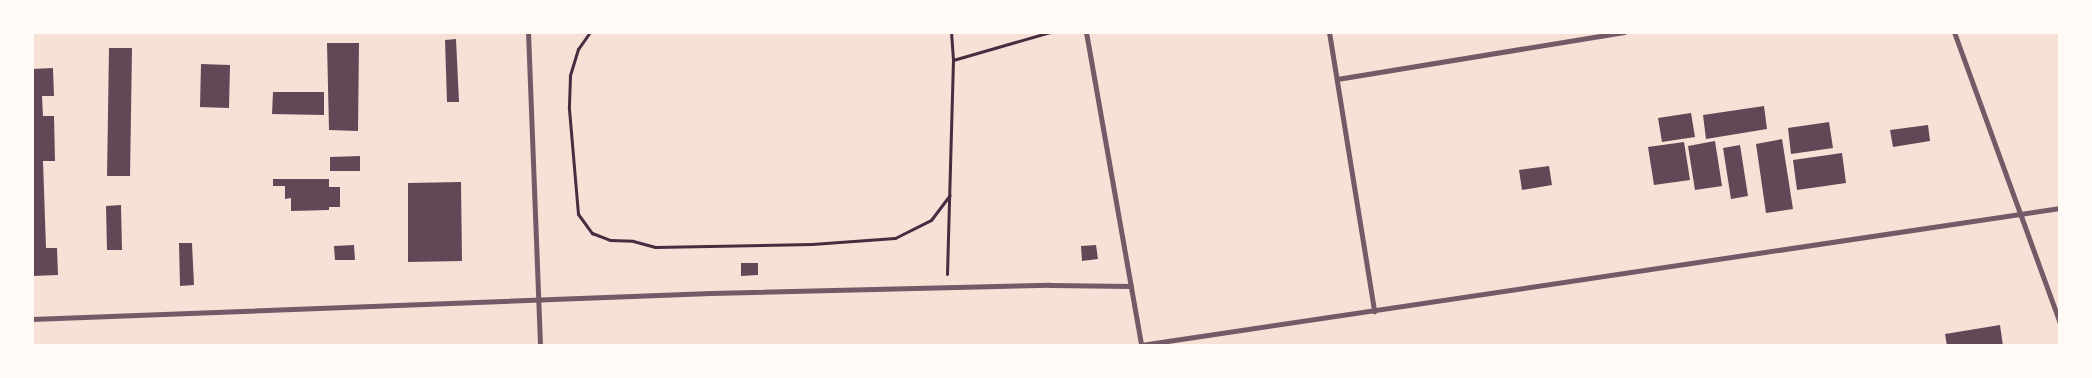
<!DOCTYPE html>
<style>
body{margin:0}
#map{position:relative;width:2092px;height:378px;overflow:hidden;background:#f7e1d7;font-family:Commissioner,sans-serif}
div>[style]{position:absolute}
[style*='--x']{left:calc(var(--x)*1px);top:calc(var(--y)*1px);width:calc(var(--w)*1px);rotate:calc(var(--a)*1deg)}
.building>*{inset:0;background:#644757}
.path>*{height:3px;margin:-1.5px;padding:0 1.5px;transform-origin:1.5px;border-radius:1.5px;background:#4a2c40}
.minor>*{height:5px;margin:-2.5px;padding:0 2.5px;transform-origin:2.5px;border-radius:2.5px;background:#755966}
span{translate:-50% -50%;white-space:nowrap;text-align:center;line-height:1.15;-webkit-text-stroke:4px #fffaf5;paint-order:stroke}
.frame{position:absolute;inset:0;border:34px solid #fffaf5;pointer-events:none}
</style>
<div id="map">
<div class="building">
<div style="clip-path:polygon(456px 39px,459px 102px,447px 102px,445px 40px)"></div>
<div style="clip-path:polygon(327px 43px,359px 43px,358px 131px,329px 130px)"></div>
<div style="clip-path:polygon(109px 48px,132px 48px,130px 176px,107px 176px)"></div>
<div style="clip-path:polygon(201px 64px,230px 65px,229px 108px,200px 107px)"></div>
<div style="clip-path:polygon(53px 68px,54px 96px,42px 96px,43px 116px,54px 116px,55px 161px,43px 161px,46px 248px,57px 248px,58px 275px,32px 276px,32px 69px)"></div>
<div style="clip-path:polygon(273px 92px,324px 92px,324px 115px,272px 114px)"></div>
<div style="clip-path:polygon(1764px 106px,1767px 129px,1706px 139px,1703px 115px)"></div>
<div style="clip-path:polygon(1691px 113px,1695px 137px,1662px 142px,1658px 118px)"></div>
<div style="clip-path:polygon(1829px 122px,1833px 148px,1791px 154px,1788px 128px)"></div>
<div style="clip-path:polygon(1928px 125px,1930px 141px,1893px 147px,1890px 130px)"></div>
<div style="clip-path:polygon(1782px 139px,1793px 209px,1766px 213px,1756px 144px)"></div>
<div style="clip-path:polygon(1715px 141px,1722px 186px,1695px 190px,1688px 146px)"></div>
<div style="clip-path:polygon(1684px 142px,1690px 180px,1654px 185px,1648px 147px)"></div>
<div style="clip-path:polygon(1740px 145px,1748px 196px,1731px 199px,1723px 148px)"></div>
<div style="clip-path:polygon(1842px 153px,1846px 183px,1797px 190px,1793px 160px)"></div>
<div style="clip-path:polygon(360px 156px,360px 171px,330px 171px,330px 157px)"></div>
<div style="clip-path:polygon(1549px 166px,1552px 185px,1522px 190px,1519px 170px)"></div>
<div style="clip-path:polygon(273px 179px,329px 179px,329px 187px,340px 187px,340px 207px,329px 207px,329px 210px,291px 211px,291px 198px,285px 199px,285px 186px,273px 186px)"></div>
<div style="clip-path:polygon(461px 182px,462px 261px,408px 262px,408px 183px)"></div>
<div style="clip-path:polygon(121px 205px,122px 250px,107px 250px,106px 206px)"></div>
<div style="clip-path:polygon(179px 243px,192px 243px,194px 285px,180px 286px)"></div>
<div style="clip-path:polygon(354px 245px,355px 260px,335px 260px,334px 246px)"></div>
<div style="clip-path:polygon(1096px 245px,1098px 259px,1082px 261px,1081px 246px)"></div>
<div style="clip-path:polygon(741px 263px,758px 263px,758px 275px,741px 276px)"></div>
<div style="clip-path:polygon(2000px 325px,2003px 346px,1947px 346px,1945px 334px)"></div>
</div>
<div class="path">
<div style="--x:590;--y:32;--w:21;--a:125"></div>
<div style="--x:578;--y:49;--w:28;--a:107"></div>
<div style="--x:570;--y:76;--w:33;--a:92"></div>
<div style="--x:569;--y:109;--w:105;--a:85.1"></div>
<div style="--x:578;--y:214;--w:24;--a:54"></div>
<div style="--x:592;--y:233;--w:19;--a:21"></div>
<div style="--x:610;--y:240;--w:23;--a:2"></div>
<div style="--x:633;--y:241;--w:23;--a:15"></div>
<div style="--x:655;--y:247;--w:157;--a:-1.1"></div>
<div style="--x:812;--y:244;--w:83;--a:-4.1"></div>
<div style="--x:895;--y:238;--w:40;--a:-26.6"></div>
<div style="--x:931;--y:220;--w:31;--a:-53"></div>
<div style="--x:953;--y:60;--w:101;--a:-16.1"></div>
<div style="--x:947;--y:274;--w:214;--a:-88.4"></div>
<div style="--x:953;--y:60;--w:28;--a:-94"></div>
</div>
<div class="minor">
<div style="--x:528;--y:32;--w:314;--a:87.8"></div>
<div style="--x:1086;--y:32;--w:318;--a:80"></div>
<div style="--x:1141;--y:345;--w:929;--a:-8.48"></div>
<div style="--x:1329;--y:32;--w:283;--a:80.8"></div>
<div style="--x:1954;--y:32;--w:311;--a:70"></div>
<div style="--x:1337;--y:79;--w:291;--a:-9.3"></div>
<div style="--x:32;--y:319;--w:679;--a:-2.19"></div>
<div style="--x:711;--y:293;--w:339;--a:-1.4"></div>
<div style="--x:1050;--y:285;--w:81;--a:0.7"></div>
</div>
<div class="frame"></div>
</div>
